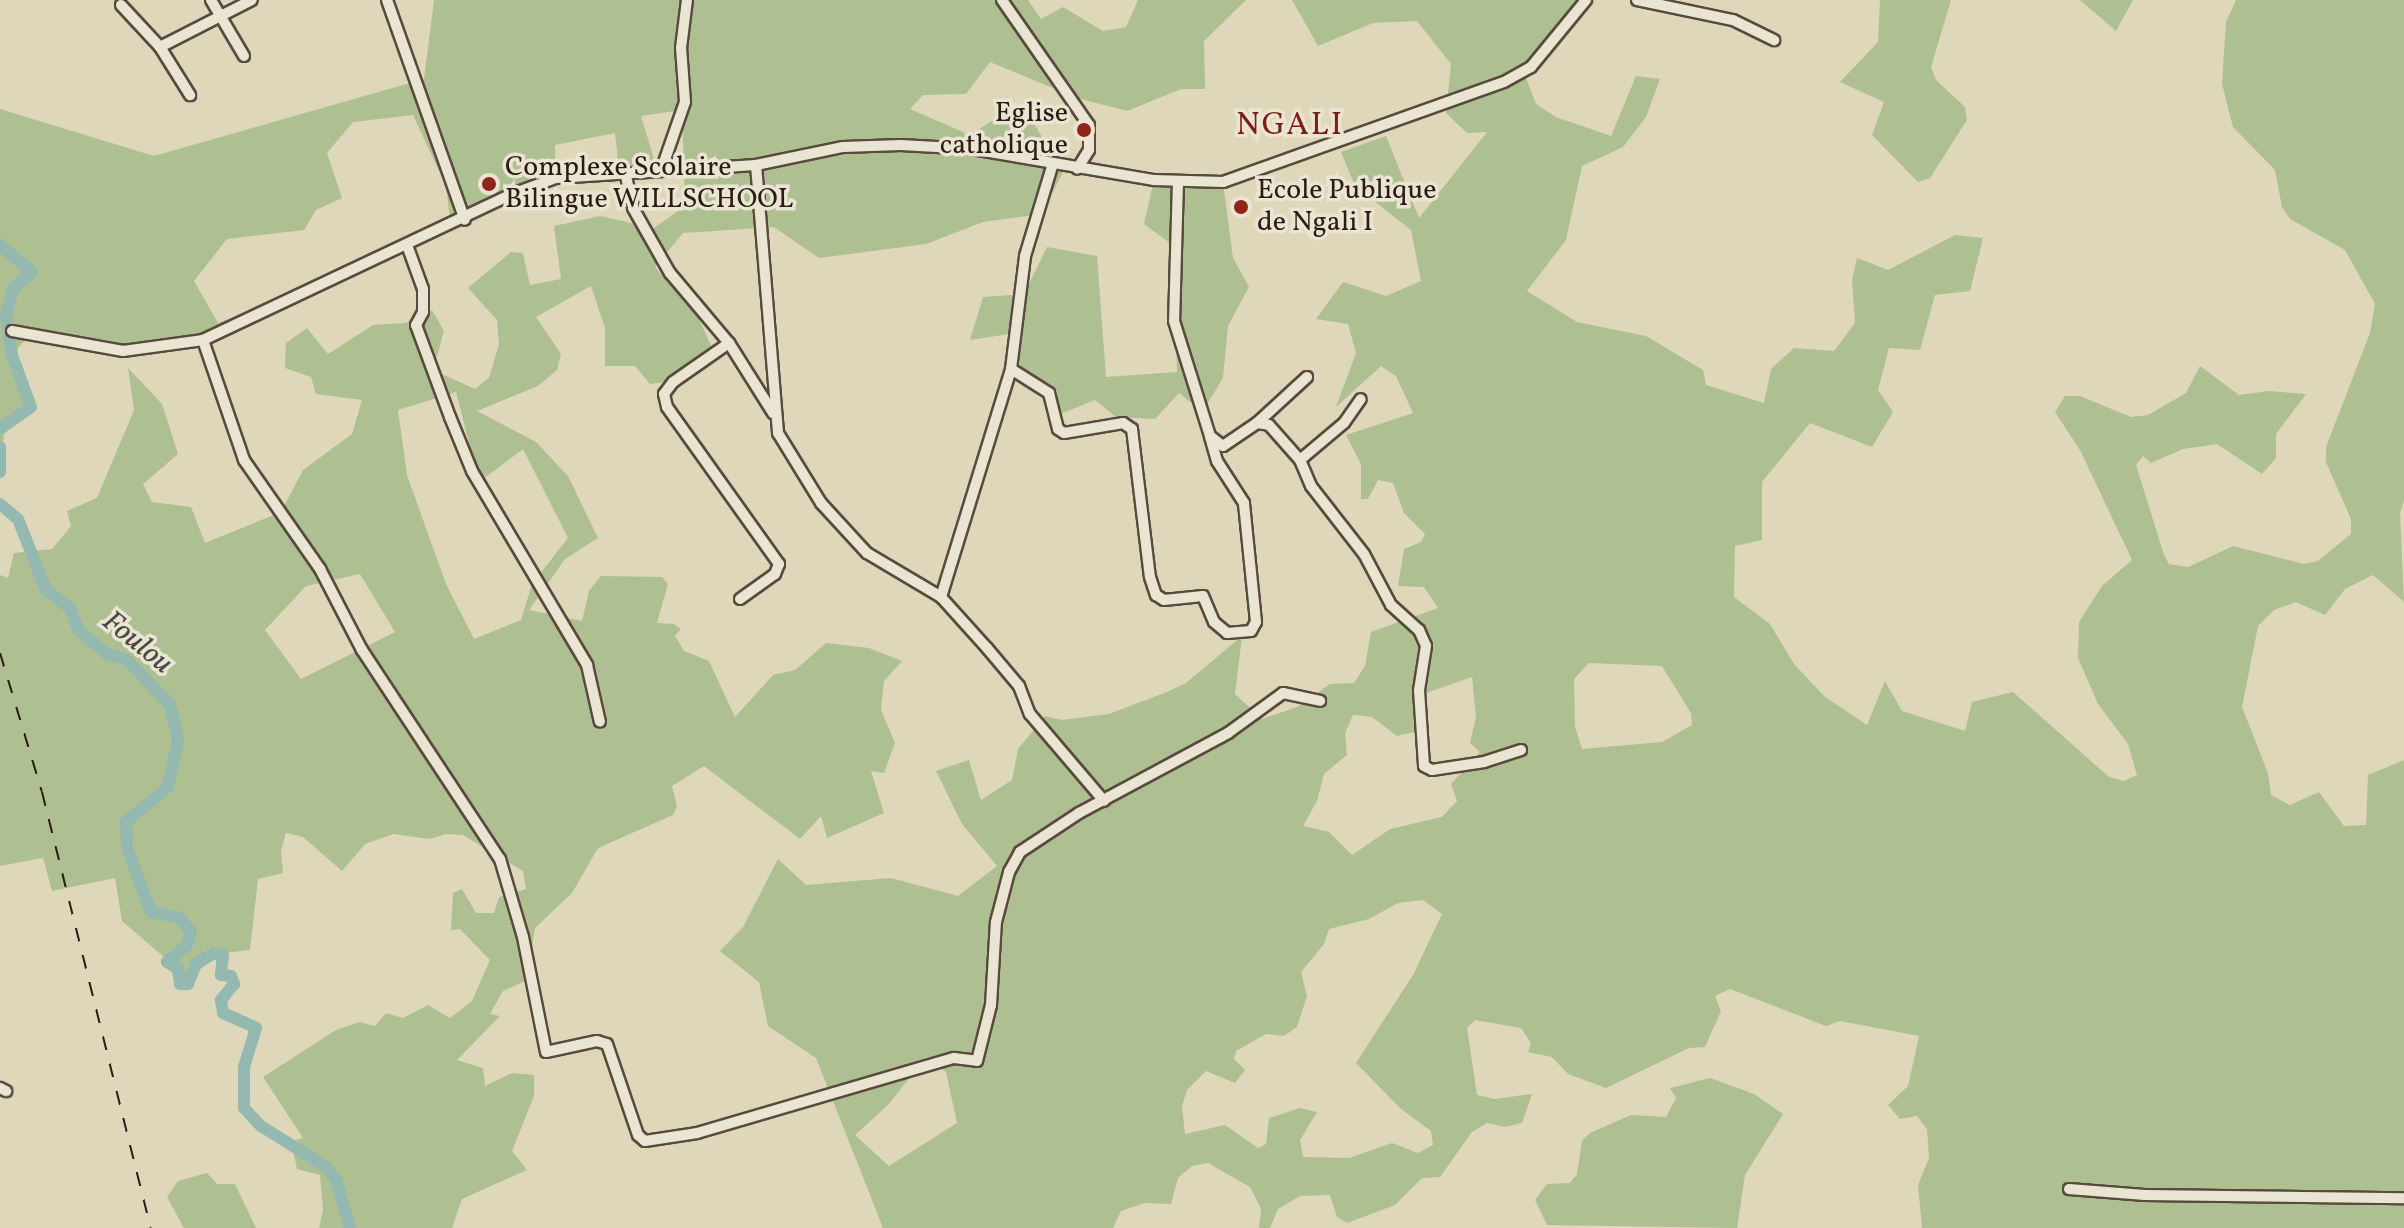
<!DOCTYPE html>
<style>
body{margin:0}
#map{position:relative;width:2404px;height:1228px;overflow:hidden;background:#dfd7b9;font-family:Vollkorn,serif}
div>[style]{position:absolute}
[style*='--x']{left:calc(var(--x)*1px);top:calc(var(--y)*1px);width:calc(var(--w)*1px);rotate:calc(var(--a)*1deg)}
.green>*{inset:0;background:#aebf92}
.river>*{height:12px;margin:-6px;padding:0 6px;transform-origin:6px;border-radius:6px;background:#93b9b1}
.roads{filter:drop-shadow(2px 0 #584a3d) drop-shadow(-2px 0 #584a3d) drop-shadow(0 2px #584a3d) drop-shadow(0 -2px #584a3d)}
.minor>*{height:10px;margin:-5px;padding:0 5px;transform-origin:5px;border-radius:5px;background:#eae5d2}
.rail>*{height:2px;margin-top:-1px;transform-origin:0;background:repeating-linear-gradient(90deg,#2b1b14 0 14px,transparent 0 28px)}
.dots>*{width:22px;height:22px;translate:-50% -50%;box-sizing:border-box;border:4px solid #eae5d2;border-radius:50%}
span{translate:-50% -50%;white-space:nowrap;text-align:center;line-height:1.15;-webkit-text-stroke:7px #eae5d2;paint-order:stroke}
.poi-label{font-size:28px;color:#2b1b14}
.right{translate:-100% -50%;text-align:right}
.left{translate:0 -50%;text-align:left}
.water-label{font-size:30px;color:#4a4a43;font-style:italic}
.quarter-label{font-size:32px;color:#7a1f14;letter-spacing:2px}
</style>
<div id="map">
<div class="green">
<div style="clip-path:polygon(evenodd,434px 0,1028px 0,1041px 19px,1063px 7px,1103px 31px,1126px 27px,1138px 0,1246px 0,1204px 41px,1205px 89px,1181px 89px,1127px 111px,1077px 98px,990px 62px,966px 94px,923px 95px,910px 109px,970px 135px,1007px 111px,1035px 125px,1063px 172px,1042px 214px,983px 222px,926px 244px,819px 258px,774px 227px,683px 233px,655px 267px,699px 319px,717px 359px,682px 380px,650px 384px,635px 366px,605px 366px,605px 328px,591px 286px,536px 317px,561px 354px,557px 370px,538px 386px,477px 411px,536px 442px,568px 476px,598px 538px,565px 559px,529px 610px,582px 621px,589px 591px,601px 576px,662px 577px,668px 584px,657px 623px,674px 624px,681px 629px,675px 636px,684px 651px,709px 661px,735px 717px,773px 675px,795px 670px,826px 643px,869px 648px,902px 661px,884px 681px,881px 710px,895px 743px,884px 773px,871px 771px,884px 813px,827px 838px,821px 816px,800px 839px,704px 766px,672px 786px,677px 806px,673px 815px,598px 848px,572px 893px,535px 928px,527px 980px,503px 991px,490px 1014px,500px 1016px,457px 1060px,483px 1068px,485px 1086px,512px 1073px,534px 1075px,534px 1096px,512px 1151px,527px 1170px,462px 1199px,452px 1228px,319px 1228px,323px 1210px,320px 1175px,297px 1169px,291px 1141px,303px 1138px,263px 1077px,336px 1030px,360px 1022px,375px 1026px,386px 1013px,403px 1018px,428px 1005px,450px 1018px,472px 1001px,490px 960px,460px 929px,451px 930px,453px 893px,462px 889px,476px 913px,494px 913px,499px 897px,526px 889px,523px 871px,463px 835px,446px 834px,430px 839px,393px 834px,365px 844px,342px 871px,303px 837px,286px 833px,281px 851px,283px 873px,258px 879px,250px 950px,214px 954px,196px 964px,188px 984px,180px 984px,178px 969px,122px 921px,115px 878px,52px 891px,43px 858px,0 866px,0 575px,8px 578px,14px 553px,52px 549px,71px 526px,67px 511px,97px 498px,134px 410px,128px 368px,162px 404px,178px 454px,143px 484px,152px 502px,191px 507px,205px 543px,281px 512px,303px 470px,352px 434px,362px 400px,316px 394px,311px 377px,285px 368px,286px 343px,307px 328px,328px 354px,373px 325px,406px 323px,432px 310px,444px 331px,433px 370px,475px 389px,489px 378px,499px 344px,497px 320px,468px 288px,511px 252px,523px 253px,530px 285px,561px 279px,554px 226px,600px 216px,654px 228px,685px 206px,682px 110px,641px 116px,659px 175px,620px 179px,615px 133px,555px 145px,556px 178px,450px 220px,446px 186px,413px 115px,353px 122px,327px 153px,342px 198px,316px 210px,304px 230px,227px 239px,194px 281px,218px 323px,294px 294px,203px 340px,123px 351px,30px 334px,12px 355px,31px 407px,4px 434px,0 472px,0 109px,154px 156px,424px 79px,434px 0,456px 392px,479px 482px,523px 449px,568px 538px,532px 584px,521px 620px,474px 639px,446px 584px,407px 475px,398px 410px,456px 392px,434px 0,360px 574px,395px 632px,301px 679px,265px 630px,306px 586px,360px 574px)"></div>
<div style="clip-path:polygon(evenodd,1292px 0,1586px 0,1531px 67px,1509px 81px,1526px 78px,1536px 104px,1556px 117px,1611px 136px,1636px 76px,1660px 79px,1646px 117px,1623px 147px,1582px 166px,1566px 240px,1527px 291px,1577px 322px,1646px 336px,1703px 370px,1706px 385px,1764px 403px,1771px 369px,1794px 348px,1834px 351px,1855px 323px,1852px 280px,1857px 258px,1888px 270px,1955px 235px,1983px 238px,1970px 291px,1935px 295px,1920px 350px,1889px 348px,1878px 390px,1893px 412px,1872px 447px,1810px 423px,1762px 482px,1762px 540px,1735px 546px,1734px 597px,1770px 624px,1794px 664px,1824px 696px,1867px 725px,1885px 681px,1902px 711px,1965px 731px,1972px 702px,2013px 692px,2109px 777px,2124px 781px,2137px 775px,2128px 744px,2098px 704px,2078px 658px,2079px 622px,2102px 586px,2132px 560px,2080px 450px,2055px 412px,2065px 396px,2080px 396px,2131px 417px,2148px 415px,2186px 393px,2200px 366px,2239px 395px,2269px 391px,2306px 394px,2276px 434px,2276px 458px,2262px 474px,2217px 444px,2183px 449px,2151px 463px,2143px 456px,2136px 465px,2164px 555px,2169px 564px,2188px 567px,2233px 546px,2304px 564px,2318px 561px,2351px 534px,2351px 519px,2326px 462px,2326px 447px,2370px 333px,2375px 304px,2345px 250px,2290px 219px,2282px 207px,2275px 170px,2233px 127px,2222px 84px,2226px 22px,2236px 0,2404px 0,2404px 501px,2400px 513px,2404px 602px,2373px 575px,2345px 589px,2325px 615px,2296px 602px,2274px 610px,2258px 626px,2242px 707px,2268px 773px,2271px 795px,2290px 805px,2319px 792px,2344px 826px,2366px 825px,2368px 775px,2404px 760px,2404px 1228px,1922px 1228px,1918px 1185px,1929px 1158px,1927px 1129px,1917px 1116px,1900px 1119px,1888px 1105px,1908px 1086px,1919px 1036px,1840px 1021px,1826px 1026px,1730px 989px,1715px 996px,1721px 1011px,1705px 1047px,1689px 1048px,1606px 1088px,1568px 1074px,1552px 1057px,1528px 1052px,1531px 1043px,1521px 1028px,1475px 1020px,1467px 1028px,1477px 1095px,1494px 1099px,1532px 1094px,1522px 1123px,1505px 1127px,1487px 1123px,1472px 1132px,1440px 1177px,1422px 1178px,1395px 1205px,1347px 1223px,1337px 1217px,1330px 1195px,1300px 1196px,1278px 1209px,1270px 1228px,1259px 1228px,1261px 1209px,1250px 1187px,1208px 1163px,1192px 1166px,1178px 1178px,1171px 1204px,1145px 1203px,1121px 1211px,1113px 1228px,883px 1228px,816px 1058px,768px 1026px,759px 982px,720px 951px,743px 927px,778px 859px,806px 885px,891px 878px,958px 896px,997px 866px,962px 824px,936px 771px,969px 760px,981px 800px,1012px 780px,1018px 749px,1045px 716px,1062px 720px,1109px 714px,1167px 692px,1186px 683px,1242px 636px,1235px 694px,1262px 719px,1297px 707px,1330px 684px,1354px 683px,1365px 666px,1371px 632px,1438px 608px,1424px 587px,1398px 586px,1404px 549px,1421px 542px,1425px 534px,1404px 513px,1393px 483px,1378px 480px,1368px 499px,1361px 499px,1361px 464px,1346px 435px,1413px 413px,1396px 376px,1381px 366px,1336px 407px,1356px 353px,1348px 324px,1316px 319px,1343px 282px,1386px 296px,1421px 281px,1411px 230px,1355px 186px,1341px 152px,1386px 136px,1419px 218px,1487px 132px,1467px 133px,1446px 113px,1451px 64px,1417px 21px,1373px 23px,1318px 46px,1292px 0,1589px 663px,1662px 666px,1691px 713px,1692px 725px,1662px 742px,1582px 749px,1575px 726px,1574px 679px,1589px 663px,1292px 0,1472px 677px,1476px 717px,1470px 743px,1480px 752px,1451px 784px,1457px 801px,1442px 817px,1390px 829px,1352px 855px,1329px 832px,1303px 826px,1317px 801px,1324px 774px,1347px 755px,1345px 733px,1353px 715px,1372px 717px,1397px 736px,1410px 733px,1417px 731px,1415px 697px,1472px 677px,1292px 0,1423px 900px,1442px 914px,1413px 975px,1356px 1063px,1401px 1109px,1431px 1131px,1433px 1145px,1418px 1153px,1392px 1143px,1349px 1158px,1303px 1157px,1300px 1140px,1317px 1112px,1300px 1108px,1269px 1118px,1266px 1144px,1258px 1148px,1225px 1125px,1185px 1134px,1182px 1106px,1187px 1090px,1206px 1071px,1235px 1083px,1245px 1070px,1234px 1059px,1236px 1051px,1266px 1034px,1284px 1036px,1297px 1027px,1307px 996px,1301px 972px,1324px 944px,1329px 929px,1369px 919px,1398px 903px,1423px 900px,1292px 0,926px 1057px,946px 1072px,957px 1123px,889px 1166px,855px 1135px,887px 1106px,926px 1057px)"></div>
<div style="clip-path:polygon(1880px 0,1951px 0,1931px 67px,1936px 80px,1965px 107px,1967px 120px,1930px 178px,1918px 182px,1872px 135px,1884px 102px,1840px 82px,1878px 42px)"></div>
<div style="clip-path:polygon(2080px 0,2133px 0,2116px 31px)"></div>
<div style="clip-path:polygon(1154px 180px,1223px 182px,1233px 258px,1249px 287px,1228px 326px,1223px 378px,1207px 404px,1195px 406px,1179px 393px,1155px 419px,1116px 417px,1095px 400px,1060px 414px,1040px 388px,1022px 386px,1016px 333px,970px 340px,983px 297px,1024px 294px,1047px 247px,1097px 256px,1106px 377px,1177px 372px,1174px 246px,1144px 224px)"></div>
<div style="clip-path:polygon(1710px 1078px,1754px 1094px,1783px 1114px,1745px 1175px,1737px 1228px,1547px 1225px,1535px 1200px,1547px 1184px,1570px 1183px,1577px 1174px,1582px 1141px,1590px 1133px,1631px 1115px,1666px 1117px,1676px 1098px,1670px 1088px)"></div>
<div style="clip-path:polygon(207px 1173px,217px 1184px,235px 1184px,256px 1228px,184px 1228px,167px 1197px,178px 1181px)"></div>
</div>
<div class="river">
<div style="--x:0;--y:245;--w:42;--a:40.2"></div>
<div style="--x:32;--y:272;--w:23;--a:140"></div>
<div style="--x:14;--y:287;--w:29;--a:106"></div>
<div style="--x:6;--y:315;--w:40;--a:81.5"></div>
<div style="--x:12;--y:355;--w:55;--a:69.9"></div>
<div style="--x:31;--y:407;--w:38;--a:145"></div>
<div style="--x:0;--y:447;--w:25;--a:90"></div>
<div style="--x:0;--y:504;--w:23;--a:40"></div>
<div style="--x:18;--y:519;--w:76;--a:68.5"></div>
<div style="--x:46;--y:590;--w:30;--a:37"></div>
<div style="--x:70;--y:608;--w:25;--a:69"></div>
<div style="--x:79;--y:631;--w:36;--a:39"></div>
<div style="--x:107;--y:654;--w:20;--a:15"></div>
<div style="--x:126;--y:659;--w:64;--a:46.3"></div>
<div style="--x:170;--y:705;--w:36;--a:77"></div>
<div style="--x:178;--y:740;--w:48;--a:102"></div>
<div style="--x:168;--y:787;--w:55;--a:140.2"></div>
<div style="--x:126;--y:822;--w:25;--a:88"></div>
<div style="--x:127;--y:847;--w:69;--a:69.7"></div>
<div style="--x:151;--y:912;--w:30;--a:12"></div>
<div style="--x:180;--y:918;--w:18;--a:52"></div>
<div style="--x:191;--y:932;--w:14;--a:107"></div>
<div style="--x:187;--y:945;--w:26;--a:140"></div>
<div style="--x:167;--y:962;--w:13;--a:32"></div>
<div style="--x:178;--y:969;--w:15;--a:82"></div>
<div style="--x:180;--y:984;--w:8;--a:0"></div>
<div style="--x:188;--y:984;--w:22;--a:-68"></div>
<div style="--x:196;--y:964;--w:21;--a:-31"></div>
<div style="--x:214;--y:953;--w:9;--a:13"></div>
<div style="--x:223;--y:955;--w:20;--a:96"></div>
<div style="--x:221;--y:975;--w:10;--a:6"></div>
<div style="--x:231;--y:976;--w:9;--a:69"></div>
<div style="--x:234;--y:984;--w:21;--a:129"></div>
<div style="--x:221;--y:1000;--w:13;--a:81"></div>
<div style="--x:223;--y:1013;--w:36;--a:24"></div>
<div style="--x:256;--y:1028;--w:41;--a:107.1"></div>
<div style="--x:244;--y:1067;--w:41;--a:90"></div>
<div style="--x:244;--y:1108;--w:25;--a:47"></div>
<div style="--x:261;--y:1126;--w:77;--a:32.2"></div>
<div style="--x:326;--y:1167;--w:16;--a:50"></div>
<div style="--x:336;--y:1179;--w:51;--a:74.1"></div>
</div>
<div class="roads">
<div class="minor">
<div style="--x:211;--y:0;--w:65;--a:59.5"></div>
<div style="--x:387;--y:0;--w:233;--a:70.5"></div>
<div style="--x:1002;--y:0;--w:152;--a:55.2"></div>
<div style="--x:1089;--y:125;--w:25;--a:90"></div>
<div style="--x:1089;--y:150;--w:22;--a:122"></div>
<div style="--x:1637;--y:0;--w:98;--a:11.8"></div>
<div style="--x:1733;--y:20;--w:46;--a:26"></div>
<div style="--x:121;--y:5;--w:57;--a:47.1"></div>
<div style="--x:160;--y:47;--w:57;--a:58"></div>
<div style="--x:160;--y:47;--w:103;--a:-27.1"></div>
<div style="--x:756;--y:165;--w:269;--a:85.3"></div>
<div style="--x:778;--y:433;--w:82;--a:58.4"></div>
<div style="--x:821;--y:503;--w:68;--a:47.4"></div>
<div style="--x:867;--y:553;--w:86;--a:30.7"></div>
<div style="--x:941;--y:597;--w:69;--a:48"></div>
<div style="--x:987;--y:648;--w:50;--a:49.9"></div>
<div style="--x:1019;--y:686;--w:30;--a:69"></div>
<div style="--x:1030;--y:714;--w:114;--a:49.6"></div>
<div style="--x:662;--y:168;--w:70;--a:-70.8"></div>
<div style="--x:685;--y:102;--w:54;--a:-94.2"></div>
<div style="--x:681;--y:48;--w:48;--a:-82.9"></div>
<div style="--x:625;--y:172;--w:37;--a:77"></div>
<div style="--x:633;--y:208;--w:75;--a:60.4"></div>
<div style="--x:670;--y:273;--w:92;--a:49.9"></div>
<div style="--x:729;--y:343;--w:83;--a:57.8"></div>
<div style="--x:1178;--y:181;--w:140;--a:91.6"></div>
<div style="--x:1174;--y:321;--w:121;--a:72.6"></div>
<div style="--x:1210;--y:436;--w:16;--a:38"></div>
<div style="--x:1223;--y:446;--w:41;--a:-34.1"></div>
<div style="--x:1257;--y:423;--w:12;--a:9"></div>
<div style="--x:1269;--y:425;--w:47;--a:48.5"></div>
<div style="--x:1300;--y:460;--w:28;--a:67"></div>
<div style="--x:1311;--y:486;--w:86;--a:52.1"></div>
<div style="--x:1364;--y:554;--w:58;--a:62.1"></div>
<div style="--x:1391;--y:605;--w:38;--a:42"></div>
<div style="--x:1419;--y:630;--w:17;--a:66"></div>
<div style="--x:1426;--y:646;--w:45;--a:99"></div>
<div style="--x:1419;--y:690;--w:76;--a:86.2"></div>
<div style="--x:1424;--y:766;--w:9;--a:27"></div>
<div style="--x:1432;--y:770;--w:53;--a:-8.7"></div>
<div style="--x:1484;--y:762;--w:39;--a:-18"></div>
<div style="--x:407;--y:245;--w:47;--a:70"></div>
<div style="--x:423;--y:289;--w:23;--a:90"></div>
<div style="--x:423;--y:312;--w:15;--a:118"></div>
<div style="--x:416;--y:325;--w:98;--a:69.7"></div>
<div style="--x:450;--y:417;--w:58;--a:67.8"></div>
<div style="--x:472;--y:471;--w:226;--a:59.3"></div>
<div style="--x:587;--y:665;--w:58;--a:77.2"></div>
<div style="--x:12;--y:331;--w:113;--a:10.2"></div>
<div style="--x:123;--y:351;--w:81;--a:-7.8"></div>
<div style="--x:203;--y:340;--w:342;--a:-25.3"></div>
<div style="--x:512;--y:194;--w:47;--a:-20"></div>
<div style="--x:556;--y:178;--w:200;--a:-3.7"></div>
<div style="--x:756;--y:165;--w:89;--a:-11.7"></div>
<div style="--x:843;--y:147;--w:58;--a:-2"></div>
<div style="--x:901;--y:145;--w:71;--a:3.2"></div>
<div style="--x:972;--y:149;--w:185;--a:9.7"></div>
<div style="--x:1154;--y:180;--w:69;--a:1.7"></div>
<div style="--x:1223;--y:182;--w:298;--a:-19.6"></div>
<div style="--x:1504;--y:82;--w:31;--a:-29"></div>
<div style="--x:1531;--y:67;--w:87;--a:-50.6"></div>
<div style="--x:203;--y:340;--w:127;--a:71.1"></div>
<div style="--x:244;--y:460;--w:133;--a:55.1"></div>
<div style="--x:320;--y:569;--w:91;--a:62.6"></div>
<div style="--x:362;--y:650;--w:250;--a:56.6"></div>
<div style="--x:500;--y:859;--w:81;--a:73.6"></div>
<div style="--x:523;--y:937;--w:117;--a:78.7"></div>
<div style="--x:546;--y:1052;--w:52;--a:-12.2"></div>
<div style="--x:597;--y:1041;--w:10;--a:17"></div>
<div style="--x:607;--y:1044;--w:96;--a:71.2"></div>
<div style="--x:638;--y:1135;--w:9;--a:41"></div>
<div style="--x:645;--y:1141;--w:53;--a:-8.7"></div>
<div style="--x:697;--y:1133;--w:268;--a:-16.3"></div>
<div style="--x:954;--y:1058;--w:23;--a:7"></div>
<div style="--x:977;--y:1061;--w:58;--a:-76"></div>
<div style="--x:991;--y:1005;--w:83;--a:-86.6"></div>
<div style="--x:996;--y:922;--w:52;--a:-75.4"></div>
<div style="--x:1009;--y:872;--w:23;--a:-61"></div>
<div style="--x:1020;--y:852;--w:71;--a:-33.5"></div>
<div style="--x:1079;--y:813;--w:169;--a:-28.2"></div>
<div style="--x:1228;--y:733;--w:68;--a:-36"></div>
<div style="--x:1283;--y:693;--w:38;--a:12"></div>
<div style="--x:729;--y:343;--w:68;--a:145.1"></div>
<div style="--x:673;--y:382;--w:15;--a:127"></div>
<div style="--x:664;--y:394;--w:13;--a:77"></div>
<div style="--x:667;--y:407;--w:193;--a:54.5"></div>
<div style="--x:779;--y:564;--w:11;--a:112"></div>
<div style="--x:775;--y:574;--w:43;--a:144.5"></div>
<div style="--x:1011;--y:369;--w:45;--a:32.3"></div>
<div style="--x:1049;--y:393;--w:37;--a:76"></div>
<div style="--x:1058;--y:429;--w:7;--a:34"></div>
<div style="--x:1064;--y:433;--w:60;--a:-9.6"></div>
<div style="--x:1123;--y:423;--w:11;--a:34"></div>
<div style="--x:1132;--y:429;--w:149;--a:83.1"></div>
<div style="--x:1150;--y:577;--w:19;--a:72"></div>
<div style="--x:1156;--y:595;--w:9;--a:32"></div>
<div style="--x:1164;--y:600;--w:39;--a:-6"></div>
<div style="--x:1203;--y:596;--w:28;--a:67"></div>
<div style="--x:1214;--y:622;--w:17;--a:40"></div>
<div style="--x:1227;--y:633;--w:24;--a:-5"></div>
<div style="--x:1251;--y:631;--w:10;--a:-61"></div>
<div style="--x:1256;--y:622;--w:120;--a:-95.8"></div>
<div style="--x:1244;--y:503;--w:50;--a:-122.7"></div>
<div style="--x:1217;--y:461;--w:26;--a:-106"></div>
<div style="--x:1257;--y:423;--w:68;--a:-42.6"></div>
<div style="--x:1300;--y:460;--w:57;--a:-40.1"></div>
<div style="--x:1344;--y:423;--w:29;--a:-55"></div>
<div style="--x:941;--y:597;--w:239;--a:-72.9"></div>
<div style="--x:1011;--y:369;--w:114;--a:-82.9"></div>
<div style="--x:1025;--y:256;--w:97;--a:-73.2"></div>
<div style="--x:0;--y:1088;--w:7;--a:27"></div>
<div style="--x:2069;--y:1189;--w:76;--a:4.5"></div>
<div style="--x:2145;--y:1195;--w:259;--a:0.7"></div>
</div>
</div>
<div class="rail">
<div style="--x:0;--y:653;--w:145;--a:73.2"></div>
<div style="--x:42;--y:792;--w:449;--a:76"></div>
</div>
<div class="dots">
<div style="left:1084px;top:130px;background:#8f2418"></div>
<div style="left:489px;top:184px;background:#8f2418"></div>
<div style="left:1241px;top:207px;background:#8f2418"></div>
</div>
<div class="poi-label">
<span class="right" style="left:1068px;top:130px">Eglise<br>catholique</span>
<span class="left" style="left:505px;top:184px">Complexe Scolaire<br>Bilingue WILLSCHOOL</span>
<span class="left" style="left:1257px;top:207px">Ecole Publique<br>de Ngali I</span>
</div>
<div class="water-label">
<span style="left:137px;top:643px;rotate:39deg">Foulou</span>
</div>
<div class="quarter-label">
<span style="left:1290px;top:126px">NGALI</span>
</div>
</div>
